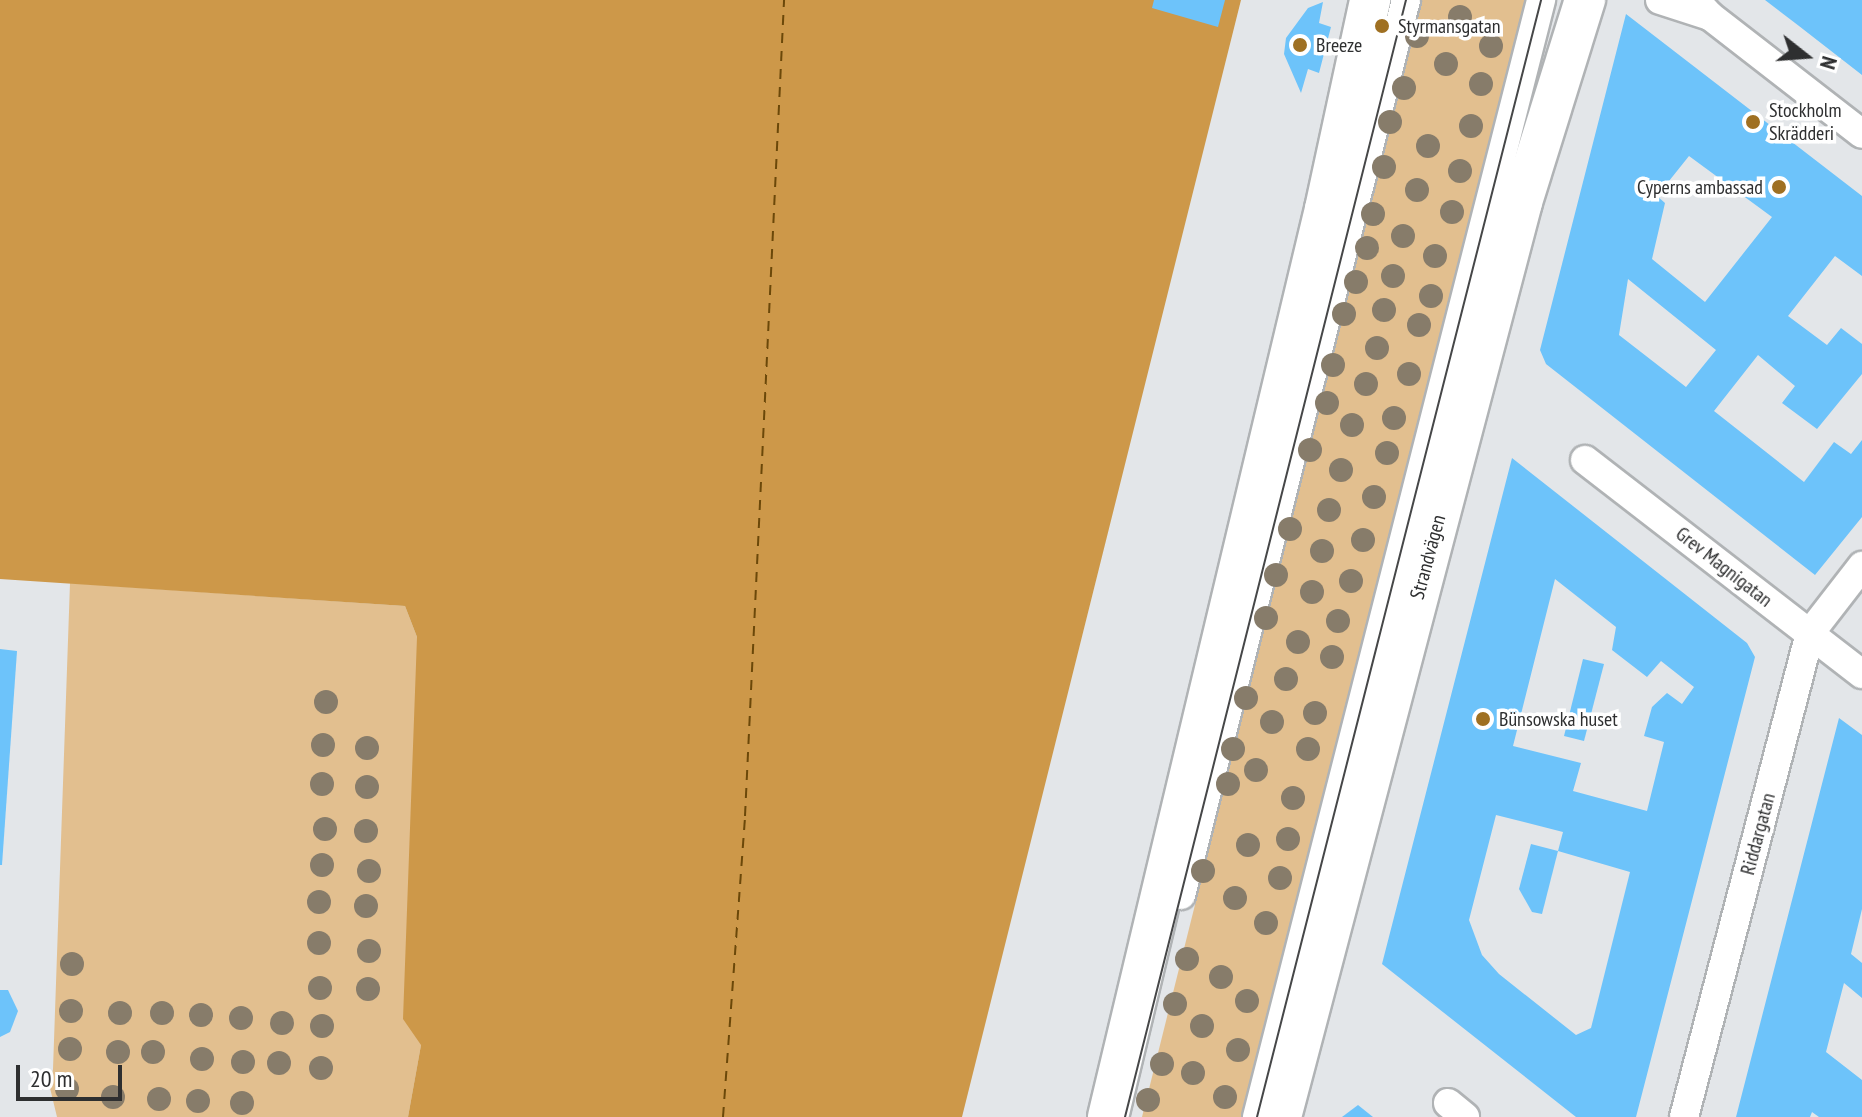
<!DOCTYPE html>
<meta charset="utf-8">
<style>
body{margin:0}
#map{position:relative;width:1862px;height:1117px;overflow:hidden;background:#e3e6e9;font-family:"PT Sans Narrow",sans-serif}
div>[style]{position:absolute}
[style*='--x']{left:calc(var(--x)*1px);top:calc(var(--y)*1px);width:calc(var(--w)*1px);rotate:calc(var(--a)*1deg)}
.green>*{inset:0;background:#e2bf8f}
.water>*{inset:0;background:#cd9849}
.ferry>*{height:2px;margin-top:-1px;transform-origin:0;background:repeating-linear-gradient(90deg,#6b4809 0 10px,transparent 0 18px)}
.building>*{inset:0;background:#6dc3fa}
.roads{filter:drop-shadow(2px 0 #b0b3b5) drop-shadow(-2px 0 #b0b3b5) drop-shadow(0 2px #b0b3b5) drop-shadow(0 -2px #b0b3b5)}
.street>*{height:28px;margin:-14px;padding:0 14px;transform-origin:14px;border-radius:14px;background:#fff}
.secondary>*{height:40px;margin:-20px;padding:0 20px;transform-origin:20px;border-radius:20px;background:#fff}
.tram>*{height:2px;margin:-1px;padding:0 1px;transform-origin:1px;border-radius:1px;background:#464748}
.trees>*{width:24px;height:24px;margin:-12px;border-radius:50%;background:#877c6a}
.dots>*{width:22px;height:22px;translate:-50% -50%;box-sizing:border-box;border:4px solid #fff;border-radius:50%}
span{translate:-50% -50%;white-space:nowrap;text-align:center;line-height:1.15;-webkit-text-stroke:7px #fff;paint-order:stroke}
.poi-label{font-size:20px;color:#2e2f30}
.left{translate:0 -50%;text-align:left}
.right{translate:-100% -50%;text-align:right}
.street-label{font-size:20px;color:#2e2f30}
.north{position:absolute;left:1766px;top:16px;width:80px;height:80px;-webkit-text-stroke:6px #fff;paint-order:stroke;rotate:107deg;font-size:22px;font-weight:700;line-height:32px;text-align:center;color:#2e2f30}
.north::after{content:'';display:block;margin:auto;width:28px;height:36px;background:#2e2f30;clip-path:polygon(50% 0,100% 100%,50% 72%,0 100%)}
.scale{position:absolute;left:16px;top:1065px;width:106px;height:36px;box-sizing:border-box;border:4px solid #2e2f30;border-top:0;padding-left:10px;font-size:24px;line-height:28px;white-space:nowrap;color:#2e2f30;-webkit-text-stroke:6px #fff;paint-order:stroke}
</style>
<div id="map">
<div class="green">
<div style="clip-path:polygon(1421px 0,1535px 0,1244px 1117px,1142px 1117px)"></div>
<div style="clip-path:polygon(70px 583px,405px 606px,417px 637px,421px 1045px,408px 1117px,57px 1117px,50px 1088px,53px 1069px)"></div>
</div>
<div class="water">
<div style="clip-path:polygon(0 0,1241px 0,962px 1117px,408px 1117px,421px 1045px,403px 1019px,417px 637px,405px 606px,0 579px)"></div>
</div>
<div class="ferry">
<div style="--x:723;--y:1117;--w:302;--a:-85.8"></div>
<div style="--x:745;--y:816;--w:817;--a:-87.26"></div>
</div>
<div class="building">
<div style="clip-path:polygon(1154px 0,1225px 0,1218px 27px,1152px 8px)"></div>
<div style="clip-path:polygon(1765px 0,1862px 0,1862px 75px,1799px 26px)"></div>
<div style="clip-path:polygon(1323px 2px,1319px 23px,1331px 27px,1319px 73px,1308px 69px,1301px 93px,1284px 54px,1286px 38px,1308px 8px)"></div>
<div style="clip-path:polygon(evenodd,1626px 14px,1862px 196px,1862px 276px,1835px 256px,1788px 316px,1827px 345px,1841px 328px,1862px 344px,1862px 374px,1817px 429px,1782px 403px,1795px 386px,1758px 355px,1714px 411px,1804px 482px,1834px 442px,1851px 454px,1862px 440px,1862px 517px,1815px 575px,1546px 364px,1540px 350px,1626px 14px,1689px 156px,1772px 217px,1705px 302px,1652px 259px,1665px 203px,1657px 196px,1689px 156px,1626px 14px,1628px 279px,1716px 350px,1686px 387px,1619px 335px,1628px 279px)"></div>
<div style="clip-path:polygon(evenodd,1512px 458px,1747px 643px,1755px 657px,1636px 1117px,1576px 1117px,1382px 964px,1512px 458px,1555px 579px,1616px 627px,1612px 650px,1647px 677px,1661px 661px,1694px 687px,1682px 704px,1667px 693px,1652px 707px,1644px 736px,1664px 742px,1647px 811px,1573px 791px,1581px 763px,1513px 746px,1555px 579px,1512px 458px,1496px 815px,1563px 832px,1558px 851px,1630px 872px,1591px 1028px,1576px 1035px,1499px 974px,1482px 955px,1469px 920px,1496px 815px)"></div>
<div style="clip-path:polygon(0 649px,17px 651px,2px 865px,0 865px)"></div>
<div style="clip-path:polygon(1583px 659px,1604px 664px,1584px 741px,1564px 736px)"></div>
<div style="clip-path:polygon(1839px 718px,1862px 735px,1862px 909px,1851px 954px,1862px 963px,1862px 998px,1844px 983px,1826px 1052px,1862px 1080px,1862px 1117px,1819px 1117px,1812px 1112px,1810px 1117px,1736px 1117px)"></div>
<div style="clip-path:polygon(1531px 844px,1558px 851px,1542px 914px,1532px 912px,1519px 889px)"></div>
<div style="clip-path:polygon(0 990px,8px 990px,18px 1011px,10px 1032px,0 1037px)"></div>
<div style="clip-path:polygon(1358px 1105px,1373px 1117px,1342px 1117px)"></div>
</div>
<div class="roads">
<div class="street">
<div style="--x:1660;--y:0;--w:52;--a:17.7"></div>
<div style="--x:1695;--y:0;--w:22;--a:47"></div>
<div style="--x:1710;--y:16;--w:192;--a:37.8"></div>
<div style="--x:1585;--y:460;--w:350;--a:37.7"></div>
<div style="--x:1181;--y:895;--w:923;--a:-75.89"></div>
<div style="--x:1448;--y:1103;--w:22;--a:39"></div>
<div style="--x:1257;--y:1117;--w:1153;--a:-75.73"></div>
<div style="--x:1684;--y:1117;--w:500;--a:-75.41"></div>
<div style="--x:1810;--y:633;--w:85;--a:-52.2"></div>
</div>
<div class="secondary">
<div style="--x:1108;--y:1117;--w:934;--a:-76.56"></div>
<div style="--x:1325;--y:209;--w:214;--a:-77.8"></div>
<div style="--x:1281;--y:1117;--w:946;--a:-75.24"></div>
<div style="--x:1522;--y:202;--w:212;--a:-72.7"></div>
</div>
</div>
<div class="tram">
<div style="--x:1125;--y:1117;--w:1152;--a:-75.88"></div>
<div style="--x:1257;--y:1117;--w:1153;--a:-75.73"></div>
</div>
<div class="trees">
<div style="left:1460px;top:17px"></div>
<div style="left:1417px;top:36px"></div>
<div style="left:1491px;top:46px"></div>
<div style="left:1446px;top:64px"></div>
<div style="left:1481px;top:84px"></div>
<div style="left:1404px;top:88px"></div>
<div style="left:1390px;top:122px"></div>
<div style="left:1471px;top:126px"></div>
<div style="left:1428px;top:146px"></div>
<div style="left:1384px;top:167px"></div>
<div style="left:1460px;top:171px"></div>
<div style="left:1417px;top:190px"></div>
<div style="left:1452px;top:212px"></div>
<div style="left:1373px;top:214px"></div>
<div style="left:1403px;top:236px"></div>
<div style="left:1367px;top:248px"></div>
<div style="left:1435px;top:256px"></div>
<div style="left:1393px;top:276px"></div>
<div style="left:1356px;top:282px"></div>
<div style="left:1431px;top:296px"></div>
<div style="left:1384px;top:310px"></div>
<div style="left:1344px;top:314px"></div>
<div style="left:1419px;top:325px"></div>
<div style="left:1377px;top:348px"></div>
<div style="left:1333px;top:365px"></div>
<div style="left:1409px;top:374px"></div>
<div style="left:1366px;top:384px"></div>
<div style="left:1327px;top:403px"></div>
<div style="left:1394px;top:418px"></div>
<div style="left:1352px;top:425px"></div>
<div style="left:1310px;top:450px"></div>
<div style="left:1387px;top:453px"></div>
<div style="left:1341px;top:470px"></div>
<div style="left:1374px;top:497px"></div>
<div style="left:1329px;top:510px"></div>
<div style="left:1290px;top:529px"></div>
<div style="left:1363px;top:540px"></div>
<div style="left:1322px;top:551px"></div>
<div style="left:1276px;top:575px"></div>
<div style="left:1351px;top:581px"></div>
<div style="left:1312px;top:592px"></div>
<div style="left:1266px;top:618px"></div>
<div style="left:1338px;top:621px"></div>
<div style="left:1298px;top:642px"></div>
<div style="left:1332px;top:657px"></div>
<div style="left:1286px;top:679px"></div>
<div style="left:1246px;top:698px"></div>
<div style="left:326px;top:702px"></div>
<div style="left:1315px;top:713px"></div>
<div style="left:1272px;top:722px"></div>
<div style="left:323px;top:745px"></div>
<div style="left:367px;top:748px"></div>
<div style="left:1233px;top:749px"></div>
<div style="left:1308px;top:749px"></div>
<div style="left:1256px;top:770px"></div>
<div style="left:322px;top:784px"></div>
<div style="left:1228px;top:784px"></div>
<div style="left:367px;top:787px"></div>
<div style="left:1293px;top:798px"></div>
<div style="left:325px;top:829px"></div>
<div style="left:366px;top:831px"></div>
<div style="left:1288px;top:839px"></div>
<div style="left:1248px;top:845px"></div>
<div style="left:322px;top:865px"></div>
<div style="left:369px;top:871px"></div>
<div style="left:1203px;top:871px"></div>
<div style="left:1280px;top:878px"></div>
<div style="left:1235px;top:898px"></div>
<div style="left:319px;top:902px"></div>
<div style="left:366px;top:906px"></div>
<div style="left:1266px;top:923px"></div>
<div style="left:319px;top:943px"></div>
<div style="left:369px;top:951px"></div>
<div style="left:1187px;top:959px"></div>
<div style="left:72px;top:964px"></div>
<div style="left:1221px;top:977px"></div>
<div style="left:320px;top:988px"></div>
<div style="left:368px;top:989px"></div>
<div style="left:1247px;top:1001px"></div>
<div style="left:1175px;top:1004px"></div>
<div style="left:71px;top:1011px"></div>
<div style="left:120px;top:1013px"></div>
<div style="left:162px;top:1013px"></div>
<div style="left:201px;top:1015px"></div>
<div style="left:241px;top:1018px"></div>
<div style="left:282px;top:1023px"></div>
<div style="left:322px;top:1026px"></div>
<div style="left:1202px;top:1026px"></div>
<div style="left:70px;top:1049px"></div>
<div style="left:1238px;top:1050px"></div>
<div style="left:118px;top:1052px"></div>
<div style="left:153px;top:1052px"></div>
<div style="left:202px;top:1059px"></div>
<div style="left:243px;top:1062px"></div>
<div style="left:279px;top:1063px"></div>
<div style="left:1162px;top:1064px"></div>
<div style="left:321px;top:1068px"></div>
<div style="left:1193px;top:1073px"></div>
<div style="left:67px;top:1089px"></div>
<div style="left:113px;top:1097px"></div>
<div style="left:1225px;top:1097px"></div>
<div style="left:159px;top:1099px"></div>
<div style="left:1148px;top:1100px"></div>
<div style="left:198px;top:1101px"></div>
<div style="left:242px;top:1103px"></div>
</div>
<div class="dots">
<div style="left:1382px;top:26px;background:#9f7022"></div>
<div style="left:1300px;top:45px;background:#9f7022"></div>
<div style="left:1753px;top:122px;background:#9f7022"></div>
<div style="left:1779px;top:187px;background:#9f7022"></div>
<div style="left:1483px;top:719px;background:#9f7022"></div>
</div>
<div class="poi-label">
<span class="left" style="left:1398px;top:26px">Styrmansgatan</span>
<span class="left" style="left:1316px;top:45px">Breeze</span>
<span class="left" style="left:1769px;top:122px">Stockholm<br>Skrädderi</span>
<span class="right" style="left:1763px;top:187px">Cyperns ambassad</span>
<span class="left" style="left:1499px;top:719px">Bünsowska huset</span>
</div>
<div class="street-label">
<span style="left:1428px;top:557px;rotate:-75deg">Strandvägen</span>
<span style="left:1724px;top:567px;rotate:38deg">Grev Magnigatan</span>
<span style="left:1758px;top:834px;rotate:-75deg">Riddargatan</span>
</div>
<div class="north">N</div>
<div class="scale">20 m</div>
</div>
